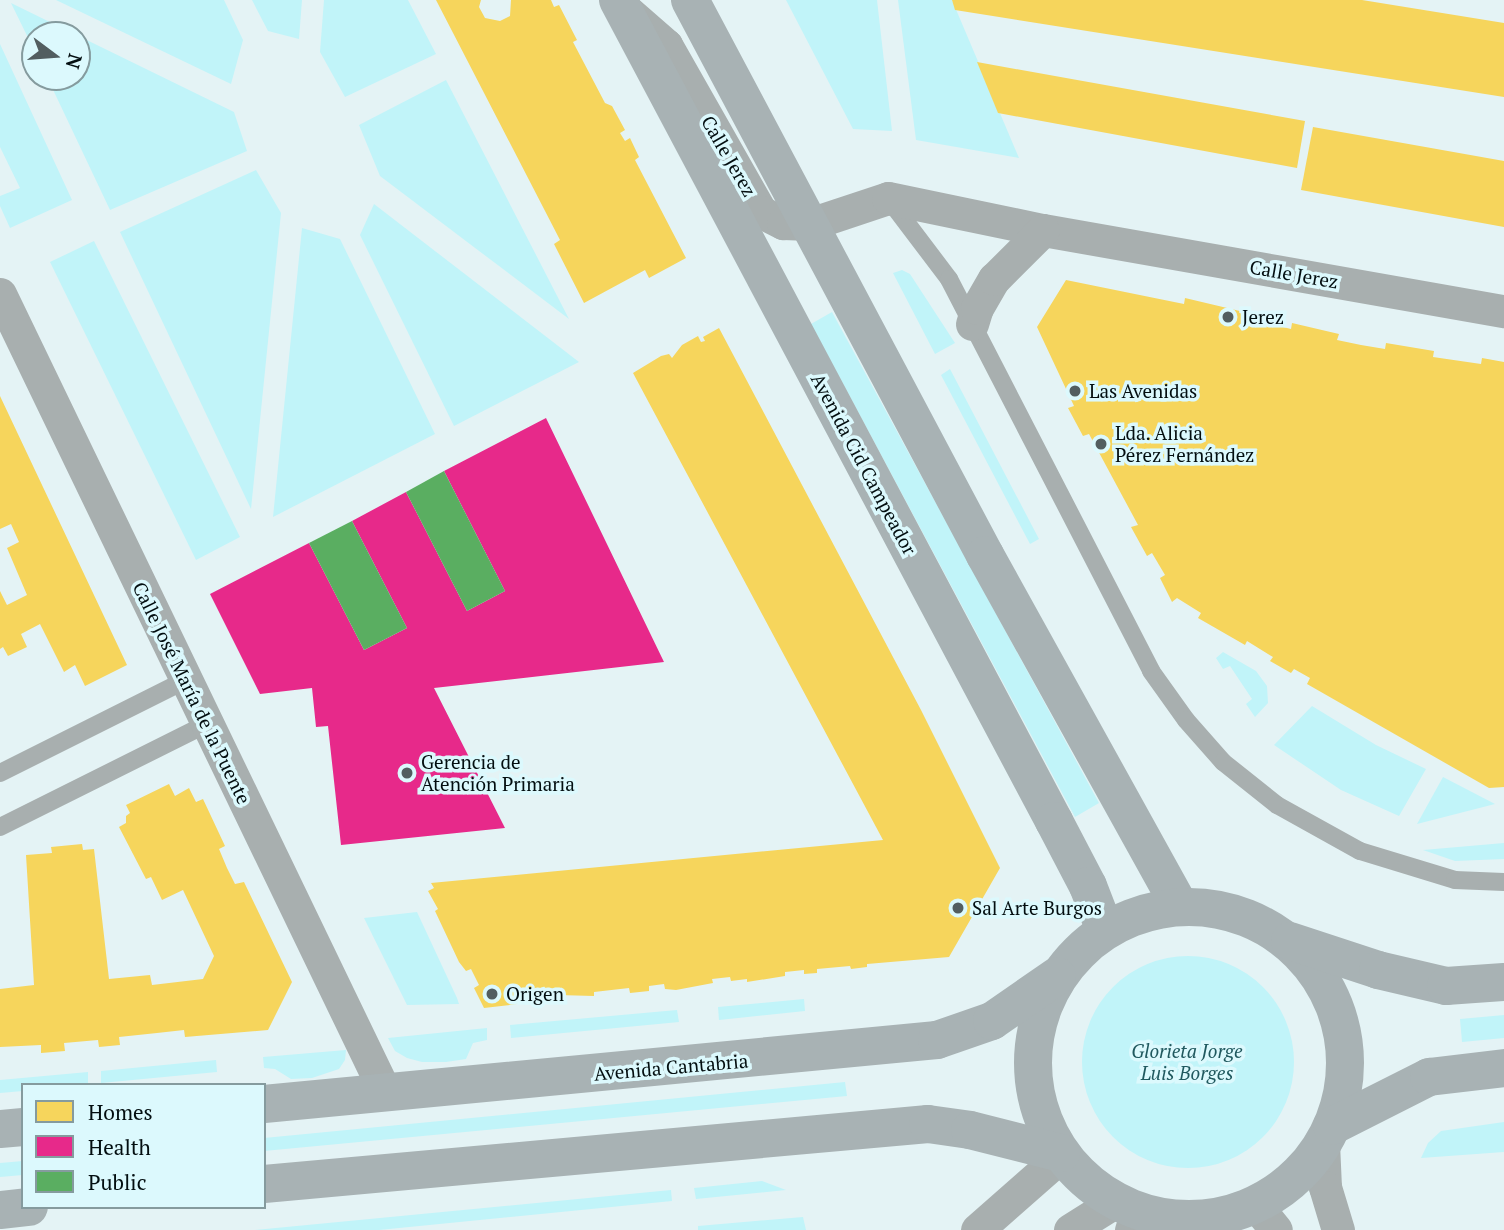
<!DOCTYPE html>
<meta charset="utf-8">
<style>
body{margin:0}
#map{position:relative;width:1504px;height:1230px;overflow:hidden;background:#e4f3f5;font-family:"PT Serif",serif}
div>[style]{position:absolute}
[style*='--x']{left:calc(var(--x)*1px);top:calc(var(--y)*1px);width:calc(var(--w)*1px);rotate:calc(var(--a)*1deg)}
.green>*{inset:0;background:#c1f4f9}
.round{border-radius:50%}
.homes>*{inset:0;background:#f6d55c}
.health>*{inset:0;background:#e7298a}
.public>*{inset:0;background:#5aae61}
.lane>*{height:18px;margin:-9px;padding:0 9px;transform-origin:9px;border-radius:9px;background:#a8afaf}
.street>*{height:33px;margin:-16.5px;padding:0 16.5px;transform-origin:16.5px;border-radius:16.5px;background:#a8afaf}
.primary>*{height:38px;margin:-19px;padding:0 19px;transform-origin:19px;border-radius:19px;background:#a8b2b4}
.primary>.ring{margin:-19px;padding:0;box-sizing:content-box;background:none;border:38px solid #a8b2b4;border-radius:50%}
.dots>*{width:19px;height:19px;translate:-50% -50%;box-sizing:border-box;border:4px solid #dcf9fd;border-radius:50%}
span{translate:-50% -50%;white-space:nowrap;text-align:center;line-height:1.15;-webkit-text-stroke:7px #dcf9fd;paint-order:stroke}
.street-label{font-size:19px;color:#030e10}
.poi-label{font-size:19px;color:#030e10}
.left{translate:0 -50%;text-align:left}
.park-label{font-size:19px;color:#20595f;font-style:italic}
.legend{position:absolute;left:21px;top:1083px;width:245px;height:126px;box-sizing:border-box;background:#dcf9fd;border:2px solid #859b9e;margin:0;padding:9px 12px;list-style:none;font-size:21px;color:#030e10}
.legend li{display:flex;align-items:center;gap:14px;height:35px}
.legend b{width:35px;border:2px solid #859b9e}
.north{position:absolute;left:21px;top:21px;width:70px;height:70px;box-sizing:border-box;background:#dcf9fd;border:2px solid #859b9e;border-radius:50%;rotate:106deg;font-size:19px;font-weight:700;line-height:28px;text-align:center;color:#030e10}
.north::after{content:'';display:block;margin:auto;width:24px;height:32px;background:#525e60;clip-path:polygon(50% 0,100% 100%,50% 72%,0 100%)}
</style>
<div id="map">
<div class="green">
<div style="clip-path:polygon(56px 0,224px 0,243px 40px,231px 84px)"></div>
<div style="clip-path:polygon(252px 0,302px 0,299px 39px,268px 31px)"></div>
<div style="clip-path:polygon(324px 0,408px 0,436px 54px,345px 97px,320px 52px)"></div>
<div style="clip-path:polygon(786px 0,877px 0,892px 131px,853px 129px)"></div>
<div style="clip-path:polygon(898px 0,952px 0,1019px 158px,916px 140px)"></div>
<div style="clip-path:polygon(11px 3px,234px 112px,247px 151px,110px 210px,47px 77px,77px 77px,77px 35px,35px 35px,35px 52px)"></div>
<div style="clip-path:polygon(0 44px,72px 200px,10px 228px,0 206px,0 196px,20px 188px,0 147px)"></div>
<div style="clip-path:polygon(446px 80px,569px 319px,380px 176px,359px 125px)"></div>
<div style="clip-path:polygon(256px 170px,281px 213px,251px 509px,120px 232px)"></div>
<div style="clip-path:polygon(374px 204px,579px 362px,454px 426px,360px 235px)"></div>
<div style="clip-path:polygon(302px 228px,340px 239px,435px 434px,273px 517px)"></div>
<div style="clip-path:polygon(94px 241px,240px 537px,196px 560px,50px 262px)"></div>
<div style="clip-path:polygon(902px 270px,910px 274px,955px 343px,935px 354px,893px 273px)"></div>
<div style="clip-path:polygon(832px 312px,1099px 803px,1075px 817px,811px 324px)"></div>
<div style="clip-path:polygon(950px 369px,1039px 539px,1030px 544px,941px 375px)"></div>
<div style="clip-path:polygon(1223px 652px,1256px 671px,1267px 686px,1268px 703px,1255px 717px,1246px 704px,1252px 699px,1230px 666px,1223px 669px,1216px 658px)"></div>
<div style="clip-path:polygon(1312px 706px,1376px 745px,1426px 769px,1399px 816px,1341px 790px,1274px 745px)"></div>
<div style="clip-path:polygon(1443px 777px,1495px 804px,1417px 824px)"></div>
<div style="clip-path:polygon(1504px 843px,1504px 859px,1455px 861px,1423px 850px)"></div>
<div style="clip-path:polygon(417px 912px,457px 998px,459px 1004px,407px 1005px,364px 918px)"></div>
<div class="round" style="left:1082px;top:956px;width:212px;height:212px"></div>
<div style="clip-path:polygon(804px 999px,805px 1011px,719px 1020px,718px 1007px)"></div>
<div style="clip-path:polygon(677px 1010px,679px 1022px,511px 1038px,510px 1025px)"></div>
<div style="clip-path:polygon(1504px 1015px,1504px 1038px,1462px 1042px,1460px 1019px)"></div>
<div style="clip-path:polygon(487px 1028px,487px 1040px,473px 1043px,466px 1059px,446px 1062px,422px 1062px,407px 1058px,395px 1051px,388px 1038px)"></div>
<div style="clip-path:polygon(346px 1050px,345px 1060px,339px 1069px,312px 1078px,291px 1079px,275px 1069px,264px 1068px,263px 1057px)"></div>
<div style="clip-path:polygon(216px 1060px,217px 1072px,101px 1083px,101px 1071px)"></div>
<div style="clip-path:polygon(88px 1072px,88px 1085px,23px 1085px,23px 1091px,0 1093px,0 1080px)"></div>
<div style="clip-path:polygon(845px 1082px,847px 1096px,264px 1151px,264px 1138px)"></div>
<div style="clip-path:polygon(1504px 1122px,1504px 1152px,1421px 1158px,1428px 1143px,1441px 1131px)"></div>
<div style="clip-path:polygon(23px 1161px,23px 1175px,0 1177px,0 1163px)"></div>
<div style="clip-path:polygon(762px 1181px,786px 1190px,696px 1199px,694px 1188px)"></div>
<div style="clip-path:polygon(671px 1190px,672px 1201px,379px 1230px,255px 1230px)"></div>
<div style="clip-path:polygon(803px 1217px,806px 1230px,698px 1230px,698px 1226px)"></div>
</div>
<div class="homes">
<div style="clip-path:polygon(436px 0,481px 0,479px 7px,485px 18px,500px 21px,510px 16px,511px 0,551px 0,554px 7px,559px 5px,577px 40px,573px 42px,605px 103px,612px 106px,625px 130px,620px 133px,625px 141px,630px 138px,639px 157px,635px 160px,686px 258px,649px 278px,645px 270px,584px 303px,554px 244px,560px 240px)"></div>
<div style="clip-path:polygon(952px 0,1362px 0,1504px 23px,1504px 97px,955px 10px)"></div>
<div style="clip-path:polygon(977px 62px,1305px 121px,1297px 168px,998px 113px)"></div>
<div style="clip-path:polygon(1313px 127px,1504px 161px,1504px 227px,1301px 190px)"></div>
<div style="clip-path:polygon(1066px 280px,1184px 304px,1185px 298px,1244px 312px,1244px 317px,1291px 329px,1292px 323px,1339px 334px,1337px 340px,1361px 345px,1385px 349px,1386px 343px,1434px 351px,1433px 357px,1481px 364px,1482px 358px,1504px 362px,1504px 787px,1489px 788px,1307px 684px,1310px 678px,1294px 669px,1291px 673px,1270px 661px,1273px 657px,1247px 641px,1245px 645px,1198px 618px,1201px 613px,1177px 598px,1172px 602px,1160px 578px,1165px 575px,1152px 553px,1147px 556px,1131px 527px,1138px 525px,1089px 434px,1083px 436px,1068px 408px,1074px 406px,1037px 327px)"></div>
<div style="clip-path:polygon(719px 328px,921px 710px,1000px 868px,949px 957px,867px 964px,867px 967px,851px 969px,850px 966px,817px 969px,817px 973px,804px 974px,804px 970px,785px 972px,785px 976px,747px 982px,747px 979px,731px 981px,730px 977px,712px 979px,713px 983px,676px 990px,665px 989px,664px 984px,649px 986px,649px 991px,630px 993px,629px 988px,594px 992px,594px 996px,558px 995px,559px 999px,484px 1008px,474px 988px,479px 985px,471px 969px,466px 971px,459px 962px,435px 911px,438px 909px,428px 891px,434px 888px,431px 883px,883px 840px,633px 373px,661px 356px,669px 354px,672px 358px,682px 345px,698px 336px,701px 342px,705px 341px,703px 337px)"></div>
<div style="clip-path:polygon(0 396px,127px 665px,85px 686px,75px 665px,64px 672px,40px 624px,21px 634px,27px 647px,8px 656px,3px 647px,0 649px,0 591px,7px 605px,27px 595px,7px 548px,19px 542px,11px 524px,0 529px)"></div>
<div style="clip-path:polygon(169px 784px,175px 796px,189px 788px,196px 802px,203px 799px,225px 846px,219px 849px,227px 868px,235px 884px,244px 882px,292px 982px,268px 1030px,185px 1037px,184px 1030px,157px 1033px,119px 1037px,120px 1045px,99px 1047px,98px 1040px,64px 1043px,65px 1051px,41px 1053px,41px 1045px,0 1047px,0 989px,34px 985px,26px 855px,52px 853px,51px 847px,82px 844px,83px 850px,94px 849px,109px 979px,150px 975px,152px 985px,203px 979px,214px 956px,183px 890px,162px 900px,151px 877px,146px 879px,119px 827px,126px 823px,126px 816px,130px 813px,126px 805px)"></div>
</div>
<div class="health">
<div style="clip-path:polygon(546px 418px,664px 662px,434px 688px,505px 828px,341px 845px,328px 726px,316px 727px,312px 688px,260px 694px,210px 594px,309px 543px,364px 650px,407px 628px,352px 521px,406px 492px,467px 611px,505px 591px,444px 471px)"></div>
</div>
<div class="public">
<div style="clip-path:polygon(444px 471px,505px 591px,467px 611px,406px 492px)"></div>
<div style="clip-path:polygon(352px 521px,407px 628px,364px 650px,309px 543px)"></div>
</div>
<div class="lane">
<div style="--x:890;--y:201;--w:98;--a:52.9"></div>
<div style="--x:949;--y:279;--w:441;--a:62.7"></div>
<div style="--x:1151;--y:671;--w:60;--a:54.5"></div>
<div style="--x:1186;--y:720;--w:56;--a:48.6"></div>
<div style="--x:1223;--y:762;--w:69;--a:38.5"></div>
<div style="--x:1277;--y:805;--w:95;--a:29"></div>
<div style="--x:1360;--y:851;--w:99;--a:17"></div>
<div style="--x:1455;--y:880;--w:49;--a:2.3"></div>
<div style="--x:0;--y:773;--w:208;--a:-26.6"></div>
<div style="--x:0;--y:827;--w:231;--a:-26.5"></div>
</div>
<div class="street">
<div style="--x:627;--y:11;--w:52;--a:41.1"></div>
<div style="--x:666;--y:45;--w:192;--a:60.4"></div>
<div style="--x:761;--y:212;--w:25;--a:27"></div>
<div style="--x:783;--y:223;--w:27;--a:2"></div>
<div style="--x:810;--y:224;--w:82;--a:-18.4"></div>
<div style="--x:888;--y:198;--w:158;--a:11.7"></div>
<div style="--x:1043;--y:230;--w:468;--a:10"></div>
<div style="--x:0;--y:294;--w:886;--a:64.24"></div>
<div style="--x:972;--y:324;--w:17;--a:-73"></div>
<div style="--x:977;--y:308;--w:34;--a:-60"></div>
<div style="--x:994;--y:279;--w:69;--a:-45"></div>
<div style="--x:1323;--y:1143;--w:44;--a:87.4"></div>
<div style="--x:1325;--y:1187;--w:45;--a:73.2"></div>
<div style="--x:1255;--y:1204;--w:33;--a:51"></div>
<div style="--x:977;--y:1230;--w:113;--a:-41.4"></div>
<div style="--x:1070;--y:1230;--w:54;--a:-32.2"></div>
<div style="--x:1131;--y:1230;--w:20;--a:-72"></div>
</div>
<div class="primary">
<div style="--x:618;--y:0;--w:930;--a:62.03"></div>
<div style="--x:1054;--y:821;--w:73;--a:62.4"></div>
<div style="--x:1088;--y:886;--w:47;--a:68.9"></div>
<div style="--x:690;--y:0;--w:629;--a:62.01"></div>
<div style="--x:985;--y:555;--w:400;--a:61"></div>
<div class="ring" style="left:1033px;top:907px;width:274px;height:274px"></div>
<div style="--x:1290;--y:941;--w:93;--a:18.2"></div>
<div style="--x:1378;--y:970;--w:70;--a:13.2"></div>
<div style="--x:1446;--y:986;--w:58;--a:-3.9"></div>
<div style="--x:264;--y:1104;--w:676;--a:-5.43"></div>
<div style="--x:937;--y:1040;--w:58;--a:-19.1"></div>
<div style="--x:992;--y:1021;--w:79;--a:-34.7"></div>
<div style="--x:1332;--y:1126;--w:109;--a:-26.8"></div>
<div style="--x:1429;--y:1077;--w:76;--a:-6.8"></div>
<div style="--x:0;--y:1129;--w:23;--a:-5"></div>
<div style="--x:264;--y:1184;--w:667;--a:-5.16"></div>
<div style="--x:928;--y:1124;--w:42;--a:8.1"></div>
<div style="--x:970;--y:1130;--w:94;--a:14.2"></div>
<div style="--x:0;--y:1210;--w:29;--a:-6"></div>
</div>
<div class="dots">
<div style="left:1228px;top:317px;background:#525e60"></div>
<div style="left:1075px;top:391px;background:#525e60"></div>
<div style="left:1101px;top:444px;background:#525e60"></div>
<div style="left:407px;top:773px;background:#525e60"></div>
<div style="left:958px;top:908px;background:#525e60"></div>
<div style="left:492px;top:994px;background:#525e60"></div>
</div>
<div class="street-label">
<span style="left:729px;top:156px;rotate:60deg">Calle Jerez</span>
<span style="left:1294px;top:274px;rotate:10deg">Calle Jerez</span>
<span style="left:864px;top:464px;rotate:62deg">Avenida Cid Campeador</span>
<span style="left:192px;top:693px;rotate:64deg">Calle José María de la Puente</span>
<span style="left:671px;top:1067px;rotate:-5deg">Avenida Cantabria</span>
</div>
<div class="poi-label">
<span class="left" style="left:1242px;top:317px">Jerez</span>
<span class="left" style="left:1089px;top:391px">Las Avenidas</span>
<span class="left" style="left:1115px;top:444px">Lda. Alicia<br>Pérez Fernández</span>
<span class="left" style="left:421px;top:773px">Gerencia de<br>Atención Primaria</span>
<span class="left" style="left:972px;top:908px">Sal Arte Burgos</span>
<span class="left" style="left:506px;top:994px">Origen</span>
</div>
<div class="park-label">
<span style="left:1187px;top:1062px">Glorieta Jorge<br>Luis Borges</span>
</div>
<ul class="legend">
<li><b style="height:19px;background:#f6d55c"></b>Homes</li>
<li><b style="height:19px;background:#e7298a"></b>Health</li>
<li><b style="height:19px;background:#5aae61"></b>Public</li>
</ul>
<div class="north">N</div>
</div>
